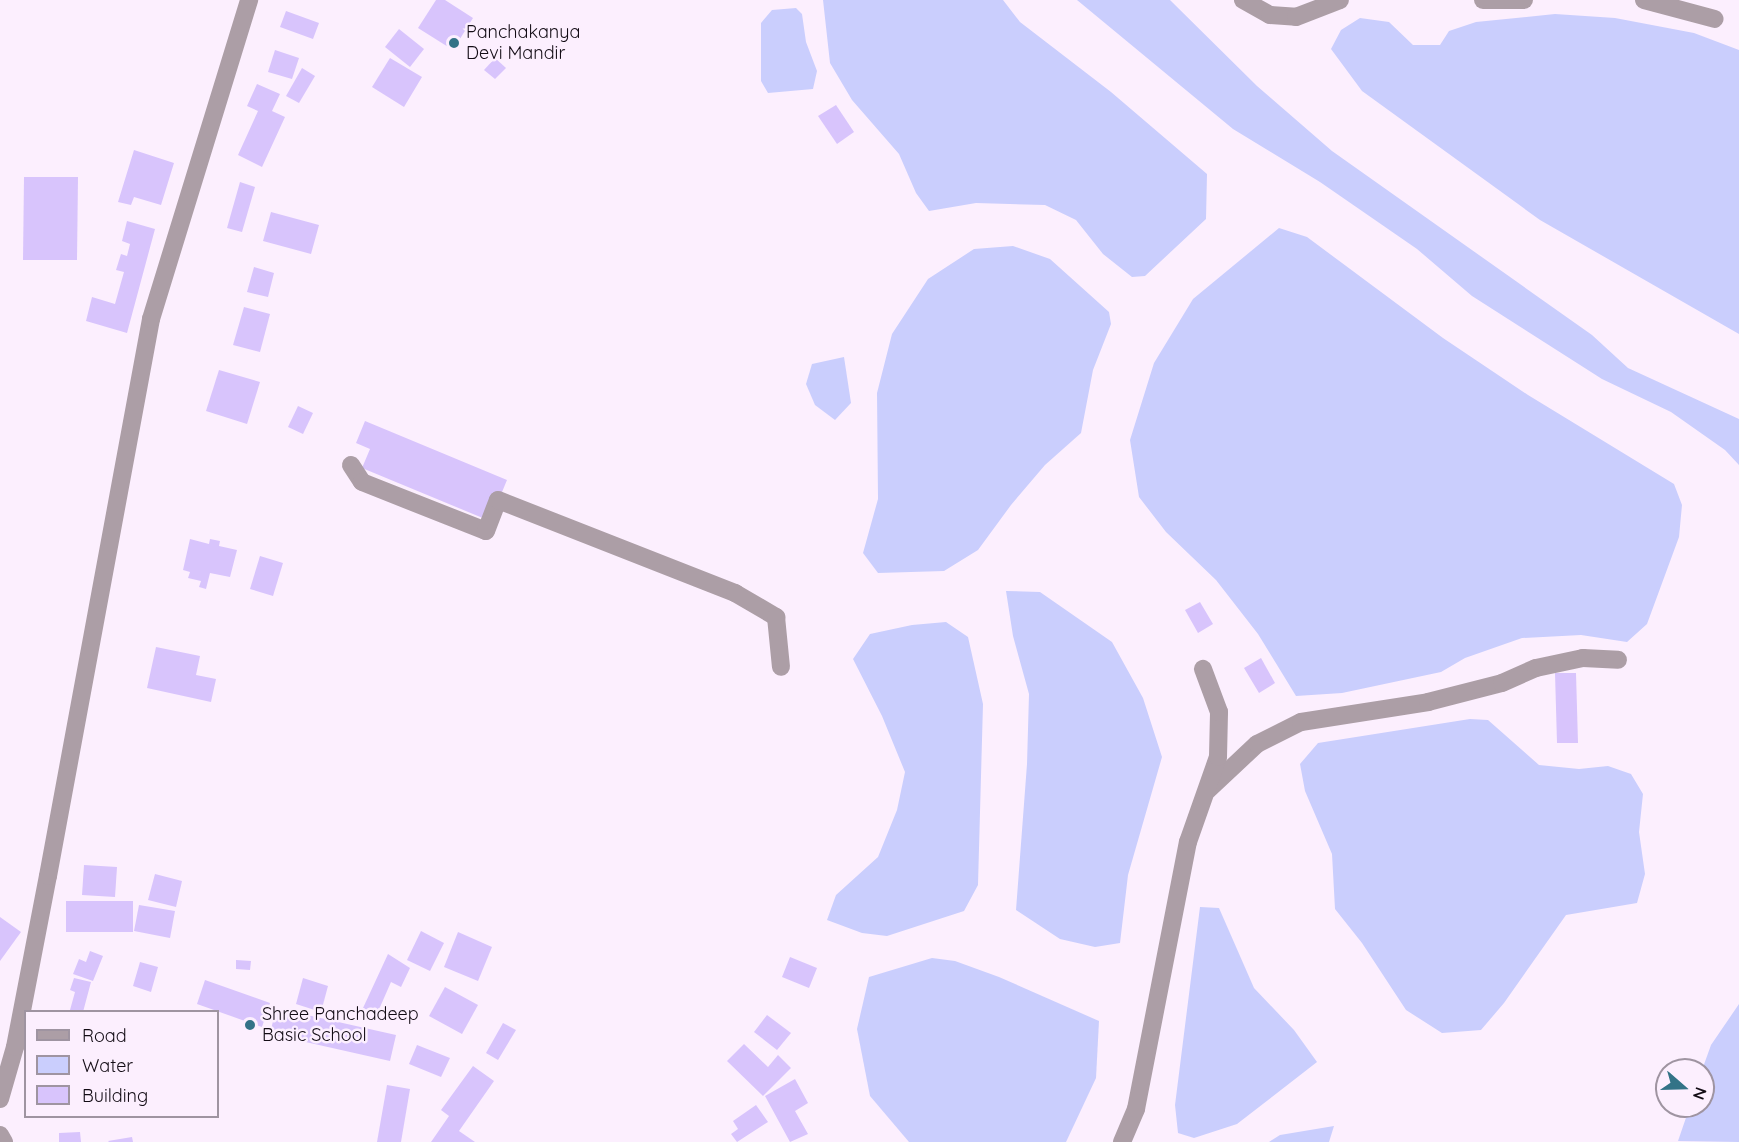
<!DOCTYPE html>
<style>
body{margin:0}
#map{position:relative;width:1739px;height:1142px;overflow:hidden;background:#fceffe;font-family:Quicksand,sans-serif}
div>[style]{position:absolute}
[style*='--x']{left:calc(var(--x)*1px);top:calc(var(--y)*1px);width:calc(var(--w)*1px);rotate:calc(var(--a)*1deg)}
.water>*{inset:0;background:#cacefd}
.building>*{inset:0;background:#d8c4fc}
.minor>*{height:18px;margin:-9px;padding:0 9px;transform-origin:9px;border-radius:9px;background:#ac9ea6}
.dots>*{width:16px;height:16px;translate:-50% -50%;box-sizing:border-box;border:3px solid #fceffe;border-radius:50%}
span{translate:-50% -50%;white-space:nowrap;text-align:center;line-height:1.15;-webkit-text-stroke:5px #fceffe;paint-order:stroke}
.poi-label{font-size:18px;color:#130c15}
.left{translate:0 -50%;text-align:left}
.legend{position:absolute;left:24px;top:1010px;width:195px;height:108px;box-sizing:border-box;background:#fceffe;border:2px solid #9f94a1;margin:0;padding:8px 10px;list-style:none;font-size:18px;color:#130c15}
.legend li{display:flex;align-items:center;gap:12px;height:30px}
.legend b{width:30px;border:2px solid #9f94a1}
.north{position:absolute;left:1655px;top:1058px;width:60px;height:60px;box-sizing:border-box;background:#fceffe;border:2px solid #9f94a1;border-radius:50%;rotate:110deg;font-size:16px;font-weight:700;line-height:24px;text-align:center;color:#130c15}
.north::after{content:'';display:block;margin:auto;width:21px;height:27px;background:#337387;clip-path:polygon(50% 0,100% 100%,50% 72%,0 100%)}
</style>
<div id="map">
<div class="water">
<div style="clip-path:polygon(823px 0,1003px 0,1020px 22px,1111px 92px,1207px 174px,1206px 219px,1145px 276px,1132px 277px,1103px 254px,1076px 220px,1045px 205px,976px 203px,929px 211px,916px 193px,899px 154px,852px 100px,830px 63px)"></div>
<div style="clip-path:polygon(1077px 0,1170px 0,1257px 86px,1332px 151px,1592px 335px,1628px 368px,1739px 419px,1739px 465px,1725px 450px,1671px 412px,1602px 379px,1472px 296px,1417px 249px,1320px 182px,1233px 129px)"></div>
<div style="clip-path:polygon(796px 8px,802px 14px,806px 42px,817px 71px,813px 89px,768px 93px,761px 81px,761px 23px,772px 10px)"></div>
<div style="clip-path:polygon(1555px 14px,1615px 18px,1694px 33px,1739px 50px,1739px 334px,1540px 220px,1362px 91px,1331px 49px,1341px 30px,1360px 18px,1389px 22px,1413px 45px,1440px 45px,1449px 31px,1476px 22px)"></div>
<div style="clip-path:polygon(1279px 228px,1307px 237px,1443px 338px,1528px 395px,1674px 484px,1682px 505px,1679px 537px,1647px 624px,1627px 642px,1581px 635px,1522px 638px,1465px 658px,1441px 672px,1342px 693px,1296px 696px,1258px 634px,1216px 580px,1166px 532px,1139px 497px,1130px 440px,1154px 363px,1193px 299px)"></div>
<div style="clip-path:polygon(1013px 246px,1050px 259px,1109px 312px,1111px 324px,1093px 370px,1081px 433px,1045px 465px,1011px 505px,978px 550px,944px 571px,878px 573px,863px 553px,878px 499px,877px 393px,892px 334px,928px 279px,974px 249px)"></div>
<div style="clip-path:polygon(844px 357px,851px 403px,835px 420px,815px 405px,806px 384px,812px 364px)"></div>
<div style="clip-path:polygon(1006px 591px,1040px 592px,1112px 642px,1143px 698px,1162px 757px,1128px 875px,1120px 943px,1095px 947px,1060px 939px,1016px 910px,1027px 764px,1029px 694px,1013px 636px)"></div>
<div style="clip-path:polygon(946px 622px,968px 637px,983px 704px,978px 885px,964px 911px,887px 936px,862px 933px,827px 920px,836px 895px,878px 857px,897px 810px,905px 772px,882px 716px,853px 659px,870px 634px,912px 625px)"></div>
<div style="clip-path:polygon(1470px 719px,1488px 720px,1539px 765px,1579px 769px,1608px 766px,1631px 774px,1643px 794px,1639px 832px,1645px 874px,1637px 903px,1566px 915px,1504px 1003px,1481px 1030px,1442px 1033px,1406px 1010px,1362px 943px,1335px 909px,1332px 854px,1305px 791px,1300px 764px,1318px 743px)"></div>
<div style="clip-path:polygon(1200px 907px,1219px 908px,1254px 988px,1294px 1030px,1317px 1062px,1237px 1124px,1194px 1138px,1178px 1133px,1175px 1105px)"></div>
<div style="clip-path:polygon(932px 958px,955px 961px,999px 977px,1099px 1021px,1096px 1078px,1066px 1142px,909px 1142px,870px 1096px,857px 1029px,869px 977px)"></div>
<div style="clip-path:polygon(1739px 1004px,1739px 1142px,1678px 1141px,1690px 1106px,1703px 1106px,1702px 1070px,1711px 1045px)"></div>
<div style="clip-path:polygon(1334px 1126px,1329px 1142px,1269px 1142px,1280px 1135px)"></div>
</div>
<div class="building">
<div style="clip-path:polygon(436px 0,445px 0,473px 18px,453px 50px,418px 28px)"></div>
<div style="clip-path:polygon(286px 11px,319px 23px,313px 39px,280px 27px)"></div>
<div style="clip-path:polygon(399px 29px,424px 49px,410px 67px,385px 47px)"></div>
<div style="clip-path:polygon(275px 50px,299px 58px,292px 79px,268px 72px)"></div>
<div style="clip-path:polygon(390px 58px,422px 77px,404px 107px,372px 87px)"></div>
<div style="clip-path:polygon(495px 58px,506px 68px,495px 79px,484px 70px)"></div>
<div style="clip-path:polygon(302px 68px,315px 76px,299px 103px,286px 96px)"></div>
<div style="clip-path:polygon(257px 84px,280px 94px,272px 111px,285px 117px,262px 167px,238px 155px,258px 111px,247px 106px)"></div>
<div style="clip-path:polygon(836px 105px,854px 132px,837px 144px,818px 116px)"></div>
<div style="clip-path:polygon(134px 150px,174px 163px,161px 205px,134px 197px,131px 205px,118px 202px)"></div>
<div style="clip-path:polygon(24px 177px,78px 177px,77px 260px,23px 260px)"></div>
<div style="clip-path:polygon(240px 182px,255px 187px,242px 232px,227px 228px)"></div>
<div style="clip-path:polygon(271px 212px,319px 225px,311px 254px,263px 241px)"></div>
<div style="clip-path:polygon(127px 221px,155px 229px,127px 333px,86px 321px,92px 297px,115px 304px,124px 272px,116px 270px,121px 254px,127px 256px,130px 244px,122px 241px)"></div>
<div style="clip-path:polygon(254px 267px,274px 273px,268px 297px,247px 292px)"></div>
<div style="clip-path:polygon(244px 307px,270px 314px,260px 352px,233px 345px)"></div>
<div style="clip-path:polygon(219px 370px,260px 382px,247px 424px,206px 411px)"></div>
<div style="clip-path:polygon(298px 406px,313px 413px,303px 434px,288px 427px)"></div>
<div style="clip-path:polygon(365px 421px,507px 480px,490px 521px,362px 468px,370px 449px,356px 443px)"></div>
<div style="clip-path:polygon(190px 539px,209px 544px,210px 539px,220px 541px,219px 546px,237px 550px,230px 577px,210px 573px,206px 589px,199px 587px,201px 581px,188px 578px,190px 572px,183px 570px)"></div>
<div style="clip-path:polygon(260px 556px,283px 563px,273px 596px,250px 589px)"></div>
<div style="clip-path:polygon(1200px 602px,1213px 624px,1198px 633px,1185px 610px)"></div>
<div style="clip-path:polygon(156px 647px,200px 656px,196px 675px,216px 679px,211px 702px,147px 688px)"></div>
<div style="clip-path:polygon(1261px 658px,1275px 683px,1259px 693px,1244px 668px)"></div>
<div style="clip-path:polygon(1555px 673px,1576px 673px,1578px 743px,1557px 743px)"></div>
<div style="clip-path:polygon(84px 865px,117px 867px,115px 897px,82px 895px)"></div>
<div style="clip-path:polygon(155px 874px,182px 881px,176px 907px,148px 900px)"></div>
<div style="clip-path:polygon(66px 901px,133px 901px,133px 932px,66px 932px)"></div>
<div style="clip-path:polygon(139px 905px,175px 911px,170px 938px,134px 931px)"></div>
<div style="clip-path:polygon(0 917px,21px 932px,0 961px)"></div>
<div style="clip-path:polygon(421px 931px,444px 943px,430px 971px,407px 960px)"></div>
<div style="clip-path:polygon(458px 932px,492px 947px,478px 981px,444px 967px)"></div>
<div style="clip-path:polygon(90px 951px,103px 956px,93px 981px,73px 974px,79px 959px,86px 962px)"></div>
<div style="clip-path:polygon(388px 954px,410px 968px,401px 987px,391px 982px,377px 1014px,363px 1008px)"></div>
<div style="clip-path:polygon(790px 957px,817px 968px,809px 988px,782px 977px)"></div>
<div style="clip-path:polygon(236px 960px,251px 961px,250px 970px,236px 969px)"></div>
<div style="clip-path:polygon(140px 962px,158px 967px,151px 992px,133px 986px)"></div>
<div style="clip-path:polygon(74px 978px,91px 982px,83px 1012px,70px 1010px,75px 992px,70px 990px)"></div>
<div style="clip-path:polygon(303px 978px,328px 986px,321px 1012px,296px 1004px)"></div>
<div style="clip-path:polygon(205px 980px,270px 1003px,262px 1027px,197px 1004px)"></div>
<div style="clip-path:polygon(445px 987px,478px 1005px,462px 1034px,429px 1016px)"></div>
<div style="clip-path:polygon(276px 1008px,396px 1035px,390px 1061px,270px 1034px)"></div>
<div style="clip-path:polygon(767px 1015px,791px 1033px,777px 1050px,754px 1032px)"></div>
<div style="clip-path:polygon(503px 1023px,516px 1030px,498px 1060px,486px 1053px)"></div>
<div style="clip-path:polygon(744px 1044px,768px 1067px,778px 1055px,791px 1068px,763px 1096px,727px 1061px)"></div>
<div style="clip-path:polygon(417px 1045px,450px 1058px,441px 1077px,409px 1064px)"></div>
<div style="clip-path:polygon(473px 1066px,494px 1081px,459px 1131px,475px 1142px,431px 1142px,449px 1116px,441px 1110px)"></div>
<div style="clip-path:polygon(795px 1079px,808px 1103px,795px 1111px,808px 1134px,790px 1142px,765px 1096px)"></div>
<div style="clip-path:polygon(387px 1085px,410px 1089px,401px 1142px,377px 1142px)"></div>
<div style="clip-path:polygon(756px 1105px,768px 1122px,737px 1142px,731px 1134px,738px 1129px,733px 1121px)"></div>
<div style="clip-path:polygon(80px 1132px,81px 1142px,59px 1142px,59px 1133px)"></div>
<div style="clip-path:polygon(132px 1137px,133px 1142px,109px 1142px,108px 1141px)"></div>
</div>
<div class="minor">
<div style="--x:1243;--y:0;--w:31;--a:29"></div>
<div style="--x:1270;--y:15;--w:26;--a:4"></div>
<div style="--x:1296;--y:17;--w:47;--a:-21.1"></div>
<div style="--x:1483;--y:0;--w:41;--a:0"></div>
<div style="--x:1644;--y:0;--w:73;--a:15"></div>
<div style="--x:351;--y:465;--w:20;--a:57"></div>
<div style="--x:362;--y:482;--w:133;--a:21.6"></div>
<div style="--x:486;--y:531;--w:33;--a:-69"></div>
<div style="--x:498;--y:500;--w:255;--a:21.4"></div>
<div style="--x:735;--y:593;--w:48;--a:30.3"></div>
<div style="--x:776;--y:617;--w:50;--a:84.3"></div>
<div style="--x:1208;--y:790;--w:67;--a:-43.2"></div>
<div style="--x:1257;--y:744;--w:49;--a:-26.6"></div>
<div style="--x:1301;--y:722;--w:129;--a:-8.9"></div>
<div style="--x:1428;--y:702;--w:76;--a:-14.4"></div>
<div style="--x:1502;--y:683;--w:37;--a:-24"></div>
<div style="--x:1536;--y:668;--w:48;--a:-12"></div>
<div style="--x:1583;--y:658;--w:35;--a:3"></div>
<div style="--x:0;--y:1099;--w:54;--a:-73.9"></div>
<div style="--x:15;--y:1047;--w:174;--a:-79.1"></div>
<div style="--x:48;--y:876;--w:566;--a:-79.52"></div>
<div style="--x:151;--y:319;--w:334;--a:-72.9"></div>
<div style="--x:0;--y:1135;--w:8;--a:60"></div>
<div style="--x:1122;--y:1142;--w:36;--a:-67"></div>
<div style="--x:1136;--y:1109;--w:272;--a:-79"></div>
<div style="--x:1188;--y:842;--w:90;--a:-70.6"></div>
<div style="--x:1218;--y:757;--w:45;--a:-88.7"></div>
<div style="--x:1219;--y:712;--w:46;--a:-110.4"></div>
</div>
<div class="dots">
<div style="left:454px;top:43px;background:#337387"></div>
<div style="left:250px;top:1025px;background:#337387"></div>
</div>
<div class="poi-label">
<span class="left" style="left:466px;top:43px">Panchakanya<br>Devi Mandir</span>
<span class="left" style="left:262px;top:1025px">Shree Panchadeep<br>Basic School</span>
</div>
<ul class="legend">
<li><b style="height:8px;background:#ac9ea6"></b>Road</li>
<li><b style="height:16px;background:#cacefd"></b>Water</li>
<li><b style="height:16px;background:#d8c4fc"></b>Building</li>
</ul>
<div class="north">N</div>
</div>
